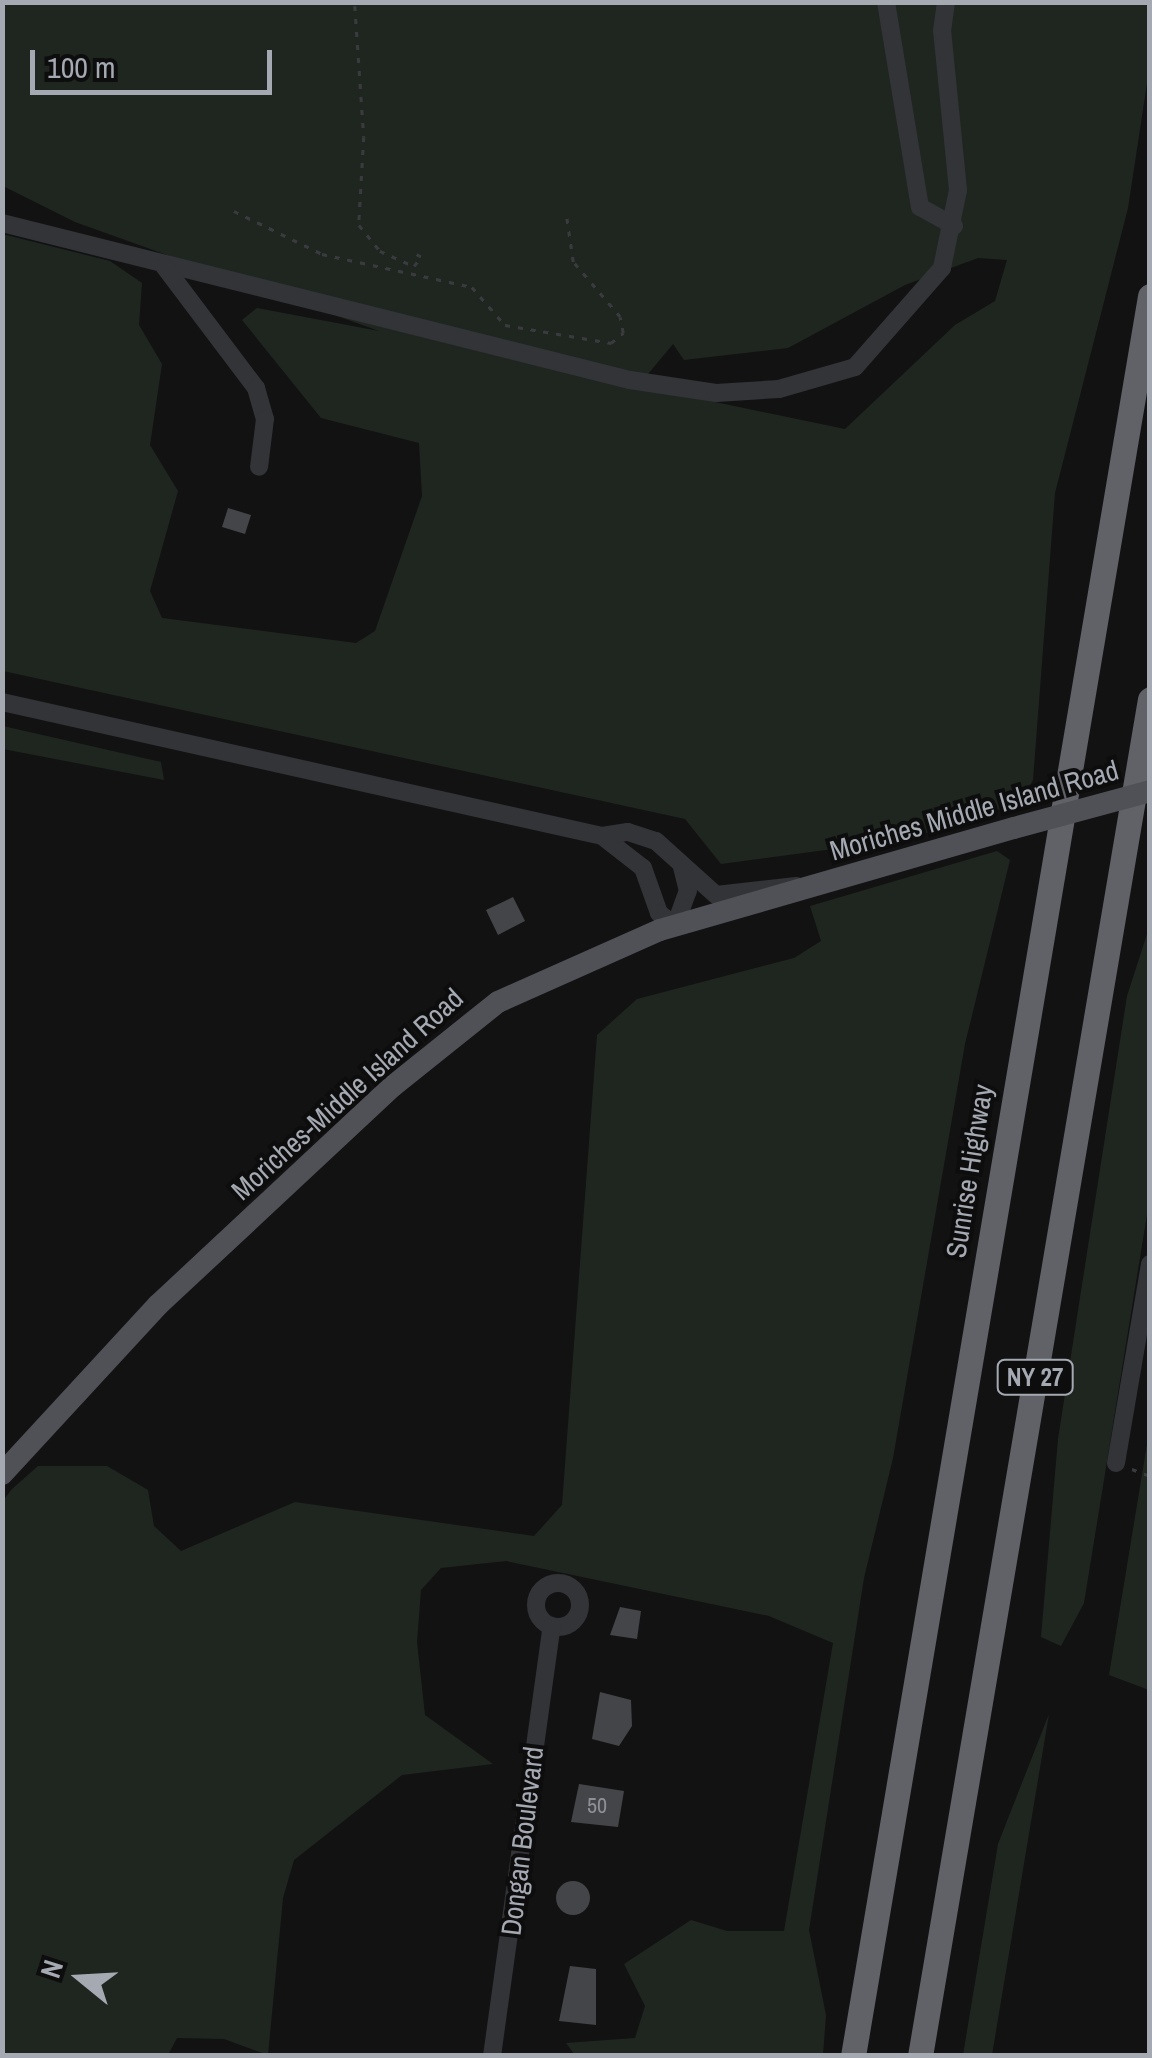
<!DOCTYPE html>
<style>
body{margin:0}
#map{position:relative;width:1152px;height:2058px;overflow:hidden;background:#121213;font-family:"Archivo Narrow",sans-serif}
div>[style]{position:absolute}
[style*='--x']{left:calc(var(--x)*1px);top:calc(var(--y)*1px);width:calc(var(--w)*1px);rotate:calc(var(--a)*1deg)}
.green>*{inset:0;background:#1f2620}
.building>*{inset:0;background:#444548}
.round{border-radius:50%}
.path>*{height:2.5px;margin-top:-1.25px;transform-origin:0;background:repeating-linear-gradient(90deg,#3a3b3f 0 5px,transparent 0 13px)}
.minor>*{height:18px;margin:-9px;padding:0 9px;transform-origin:9px;border-radius:9px;background:#333438}
.minor>.ring{margin:-9px;padding:0;box-sizing:content-box;background:none;border:18px solid #333438;border-radius:50%}
.major>*{height:22px;margin:-11px;padding:0 11px;transform-origin:11px;border-radius:11px;background:#505157}
.highway>*{height:25px;margin:-12.5px;padding:0 12.5px;transform-origin:12.5px;border-radius:12.5px;background:#606268}
.major-bridge>*{height:22px;margin:-11px;padding:0 11px;transform-origin:11px;border-radius:11px;background:#505157}
span{translate:-50% -50%;white-space:nowrap;text-align:center;line-height:1.15;-webkit-text-stroke:8px #0d0d0e;paint-order:stroke}
.number-label{font-size:22px;color:#8d9098}
.number-label span{-webkit-text-stroke-width:0}
.shield-label span{padding:2px 8px;background:#0d0d0e;border:2px solid;border-radius:8px;-webkit-text-stroke-width:0}
.shield-label{font-size:25px;color:#a5a9b2;font-weight:700}
.street-label{font-size:28px;color:#a5a9b2}
.frame{position:absolute;inset:0;border:5px solid #a5a9b2;pointer-events:none}
.north{position:absolute;left:30px;top:1928px;width:100px;height:100px;-webkit-text-stroke:8px #0d0d0e;paint-order:stroke;rotate:288deg;font-size:28px;font-weight:700;line-height:40px;text-align:center;color:#a5a9b2}
.north::after{content:'';display:block;margin:auto;width:35px;height:45px;background:#a5a9b2;clip-path:polygon(50% 0,100% 100%,50% 72%,0 100%)}
.scale{position:absolute;left:30px;top:50px;width:242px;height:45px;box-sizing:border-box;border:5px solid #a5a9b2;border-top:0;padding-left:12px;font-size:30px;line-height:35px;white-space:nowrap;color:#a5a9b2;-webkit-text-stroke:8px #0d0d0e;paint-order:stroke}
</style>
<div id="map">
<div class="green">
<div style="clip-path:polygon(evenodd,3px 3px,1149px 3px,1149px 70px,1128px 208px,1055px 493px,1033px 780px,1022px 802px,908px 839px,721px 864px,685px 819px,3px 671px,2px 234px,110px 261px,142px 283px,139px 325px,162px 364px,150px 445px,178px 491px,150px 591px,162px 618px,356px 643px,375px 631px,422px 496px,419px 443px,321px 418px,242px 320px,257px 308px,379px 331px,75px 222px,3px 186px,3px 3px,978px 258px,1007px 260px,995px 301px,955px 325px,845px 429px,638px 386px,673px 344px,684px 360px,788px 348px,905px 285px,978px 258px)"></div>
<div style="clip-path:polygon(3px 726px,161px 762px,164px 780px,3px 749px)"></div>
<div style="clip-path:polygon(997px 851px,1010px 860px,965px 1044px,893px 1458px,864px 1578px,809px 1930px,826px 2015px,823px 2055px,575px 2055px,566px 2043px,635px 2038px,645px 2006px,624px 1964px,691px 1920px,727px 1931px,784px 1931px,833px 1643px,769px 1616px,506px 1561px,441px 1568px,421px 1590px,417px 1642px,425px 1715px,493px 1764px,402px 1775px,294px 1860px,283px 1898px,268px 2055px,224px 2039px,177px 2038px,168px 2055px,3px 2055px,2px 1502px,12px 1489px,38px 1466px,107px 1466px,148px 1490px,154px 1526px,181px 1551px,295px 1502px,534px 1536px,562px 1505px,597px 1035px,637px 999px,794px 958px,821px 941px,810px 906px)"></div>
<div style="clip-path:polygon(1149px 928px,1150px 1196px,1084px 1603px,1061px 1646px,1041px 1637px,1058px 1439px,1127px 996px)"></div>
<div style="clip-path:polygon(1149px 1432px,1149px 1690px,1109px 1675px)"></div>
<div style="clip-path:polygon(1049px 1714px,992px 2055px,963px 2055px,998px 1844px)"></div>
</div>
<div class="building">
<div style="clip-path:polygon(228px 508px,251px 515px,245px 534px,222px 527px)"></div>
<div style="clip-path:polygon(513px 897px,525px 921px,498px 935px,486px 910px)"></div>
<div style="clip-path:polygon(620px 1607px,641px 1611px,637px 1639px,610px 1635px)"></div>
<div style="clip-path:polygon(600px 1692px,631px 1700px,632px 1726px,619px 1746px,592px 1739px)"></div>
<div style="clip-path:polygon(579px 1784px,624px 1791px,618px 1827px,571px 1822px)"></div>
<div class="round" style="left:556px;top:1881px;width:34px;height:34px"></div>
<div style="clip-path:polygon(570px 1966px,596px 1969px,596px 2025px,559px 2021px)"></div>
</div>
<div class="path">
<div style="--x:355;--y:6;--w:131;--a:86.1"></div>
<div style="--x:364;--y:137;--w:88;--a:93.3"></div>
<div style="--x:359;--y:225;--w:33;--a:51"></div>
<div style="--x:380;--y:251;--w:37;--a:24"></div>
<div style="--x:414;--y:266;--w:11;--a:-52"></div>
<div style="--x:421;--y:257;--w:9;--a:-153"></div>
<div style="--x:234;--y:211;--w:98;--a:26"></div>
<div style="--x:322;--y:254;--w:154;--a:12.4"></div>
<div style="--x:472;--y:287;--w:50;--a:49"></div>
<div style="--x:505;--y:325;--w:108;--a:9.6"></div>
<div style="--x:611;--y:343;--w:16;--a:-40"></div>
<div style="--x:623;--y:333;--w:16;--a:-101"></div>
<div style="--x:620;--y:317;--w:72;--a:-130.5"></div>
<div style="--x:573;--y:262;--w:49;--a:-98.3"></div>
<div style="--x:1132;--y:1469;--w:19;--a:21"></div>
</div>
<div class="minor">
<div style="--x:886;--y:2;--w:208;--a:80.6"></div>
<div style="--x:920;--y:207;--w:39;--a:29"></div>
<div style="--x:2;--y:223;--w:647;--a:14.04"></div>
<div style="--x:630;--y:380;--w:87;--a:8.6"></div>
<div style="--x:716;--y:393;--w:63;--a:-3.6"></div>
<div style="--x:779;--y:389;--w:79;--a:-16.1"></div>
<div style="--x:855;--y:367;--w:132;--a:-48.7"></div>
<div style="--x:942;--y:268;--w:80;--a:-78.4"></div>
<div style="--x:958;--y:190;--w:160;--a:-95.7"></div>
<div style="--x:942;--y:31;--w:29;--a:-82"></div>
<div style="--x:164;--y:266;--w:153;--a:53"></div>
<div style="--x:256;--y:388;--w:32;--a:74"></div>
<div style="--x:265;--y:419;--w:48;--a:97.1"></div>
<div style="--x:2;--y:702;--w:615;--a:12.59"></div>
<div style="--x:602;--y:836;--w:52;--a:38"></div>
<div style="--x:643;--y:868;--w:48;--a:70.4"></div>
<div style="--x:659;--y:913;--w:21;--a:39"></div>
<div style="--x:675;--y:926;--w:37;--a:-70"></div>
<div style="--x:688;--y:891;--w:25;--a:-104"></div>
<div style="--x:602;--y:836;--w:26;--a:-9"></div>
<div style="--x:628;--y:832;--w:29;--a:18"></div>
<div style="--x:656;--y:841;--w:81;--a:42"></div>
<div style="--x:716;--y:895;--w:81;--a:-6.4"></div>
<div style="--x:1116;--y:1463;--w:202;--a:-80.3"></div>
<div class="ring" style="left:536px;top:1583px;width:26px;height:26px"></div>
<div style="--x:492;--y:2056;--w:434;--a:-82.1"></div>
</div>
<div class="major">
<div style="--x:2;--y:1474;--w:230;--a:-47.3"></div>
<div style="--x:158;--y:1305;--w:321;--a:-43"></div>
<div style="--x:393;--y:1086;--w:134;--a:-38.7"></div>
<div style="--x:498;--y:1002;--w:177;--a:-24"></div>
<div style="--x:660;--y:930;--w:368;--a:-16.1"></div>
</div>
<div class="highway">
<div style="--x:853;--y:2056;--w:1785;--a:-80.42"></div>
<div style="--x:920;--y:2056;--w:1376;--a:-80.38"></div>
</div>
<div class="major-bridge">
<div style="--x:1014;--y:828;--w:141;--a:-15.2"></div>
</div>
<div class="number-label">
<span style="left:597px;top:1806px">50</span>
</div>
<div class="shield-label">
<span style="left:1035px;top:1377px">NY 27</span>
</div>
<div class="street-label">
<span style="left:974px;top:810px;rotate:-16deg">Moriches Middle Island Road</span>
<span style="left:347px;top:1094px;rotate:-42deg">Moriches-Middle Island Road</span>
<span style="left:969px;top:1171px;rotate:-81deg">Sunrise Highway</span>
<span style="left:522px;top:1841px;rotate:-83deg">Dongan Boulevard</span>
</div>
<div class="frame"></div>
<div class="north">N</div>
<div class="scale">100 m</div>
</div>
